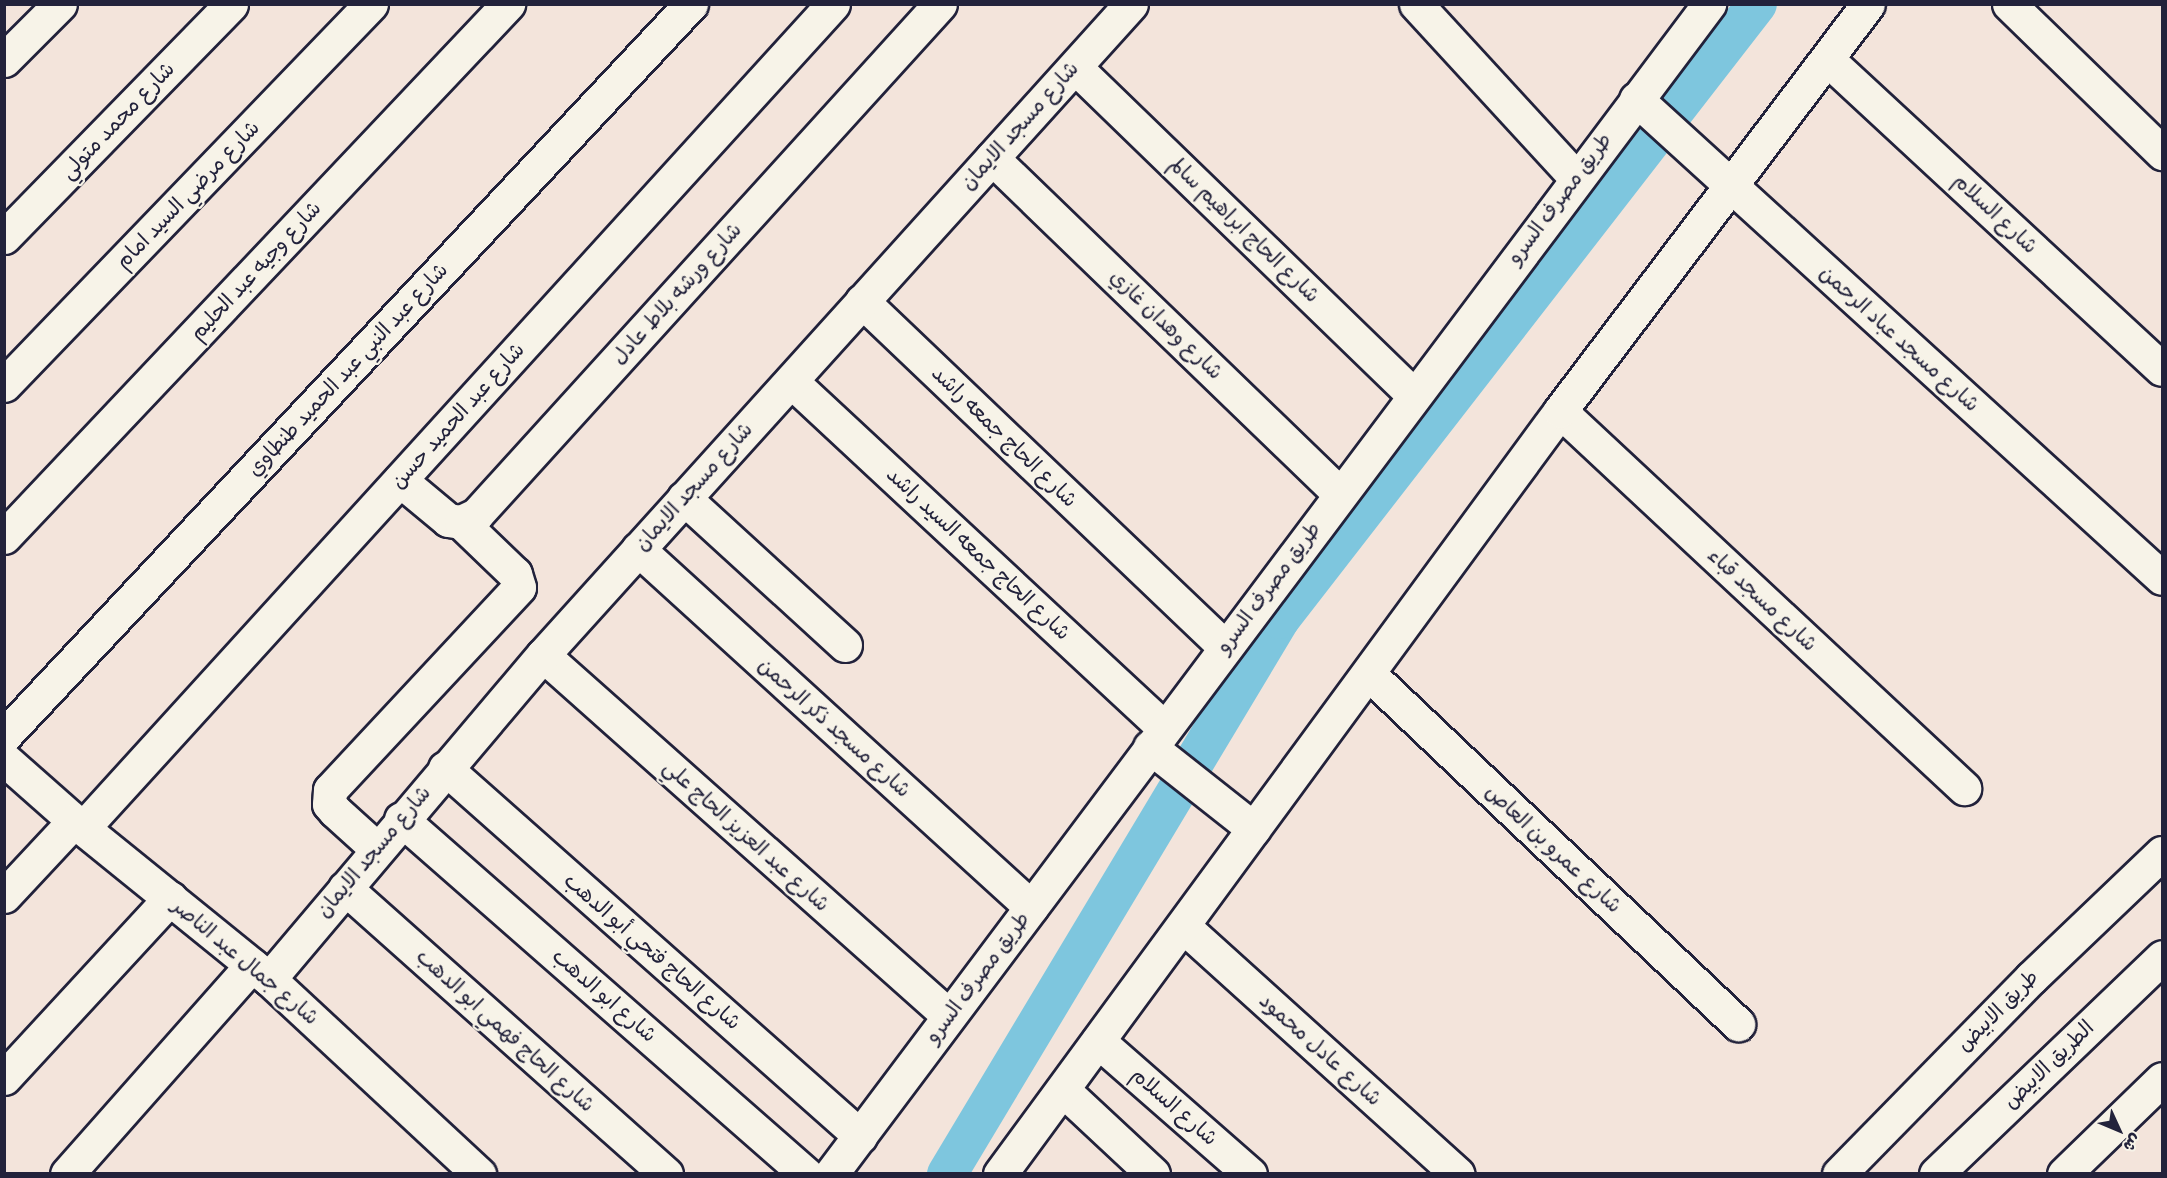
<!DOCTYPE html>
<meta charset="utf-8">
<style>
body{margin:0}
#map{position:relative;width:2167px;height:1178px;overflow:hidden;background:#f3e4db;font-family:Pangolin,"Playpen Sans Arabic",sans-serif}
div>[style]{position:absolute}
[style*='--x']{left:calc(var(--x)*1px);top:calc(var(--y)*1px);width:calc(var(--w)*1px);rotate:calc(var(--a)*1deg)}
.canal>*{height:40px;margin:-20px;padding:0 20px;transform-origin:20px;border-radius:20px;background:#7ec6de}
.roads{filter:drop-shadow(2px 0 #22223b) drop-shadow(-2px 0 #22223b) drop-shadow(0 2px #22223b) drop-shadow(0 -2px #22223b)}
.minor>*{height:33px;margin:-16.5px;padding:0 16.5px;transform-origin:16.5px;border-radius:16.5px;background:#f7f3e8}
.major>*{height:33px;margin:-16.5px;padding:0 16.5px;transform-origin:16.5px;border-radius:16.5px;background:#f7f3e8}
span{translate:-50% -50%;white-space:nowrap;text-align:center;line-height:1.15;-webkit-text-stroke:4.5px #f7f3e8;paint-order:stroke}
.street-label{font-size:21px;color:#22223b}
.frame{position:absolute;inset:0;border:6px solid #22223b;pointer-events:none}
.north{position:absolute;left:2089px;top:1100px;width:60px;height:60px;-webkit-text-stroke:4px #f7f3e8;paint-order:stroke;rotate:134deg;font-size:16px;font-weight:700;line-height:24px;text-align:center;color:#22223b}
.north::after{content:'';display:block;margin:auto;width:21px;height:27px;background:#22223b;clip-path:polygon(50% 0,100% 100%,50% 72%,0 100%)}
</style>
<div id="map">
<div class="canal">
<div style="--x:947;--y:1174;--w:647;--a:-59.04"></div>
<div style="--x:1280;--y:619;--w:778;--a:-52.2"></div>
</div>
<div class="roads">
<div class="minor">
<div style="--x:1416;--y:4;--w:236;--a:47.4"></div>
<div style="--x:2009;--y:4;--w:214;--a:44.2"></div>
<div style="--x:1827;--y:59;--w:456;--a:42.8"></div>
<div style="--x:4;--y:60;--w:79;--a:-45"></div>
<div style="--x:1075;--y:67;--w:470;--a:44.1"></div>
<div style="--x:1636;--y:99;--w:711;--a:42.32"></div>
<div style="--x:992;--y:158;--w:482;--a:44"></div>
<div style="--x:4;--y:237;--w:325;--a:-45.7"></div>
<div style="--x:862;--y:301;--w:501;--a:43.63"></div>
<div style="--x:791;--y:381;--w:509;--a:42.93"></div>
<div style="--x:4;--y:385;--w:529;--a:-46.07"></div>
<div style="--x:1560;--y:411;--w:553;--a:43.02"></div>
<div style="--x:400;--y:480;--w:62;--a:39.8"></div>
<div style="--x:448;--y:520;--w:13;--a:9"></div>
<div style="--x:461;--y:522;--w:17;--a:-25"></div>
<div style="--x:476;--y:515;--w:690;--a:-47.76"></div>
<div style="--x:684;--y:498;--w:218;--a:42.4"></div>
<div style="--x:4;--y:537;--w:734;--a:-46.6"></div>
<div style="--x:638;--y:549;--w:532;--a:42.33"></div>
<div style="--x:543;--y:655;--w:543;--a:41.64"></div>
<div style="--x:1369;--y:674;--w:509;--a:43.49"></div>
<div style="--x:4;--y:736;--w:1004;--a:-46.82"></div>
<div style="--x:1150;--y:747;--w:132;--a:38.3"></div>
<div style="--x:4;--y:759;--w:94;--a:41.5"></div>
<div style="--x:74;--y:821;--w:251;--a:39"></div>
<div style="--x:269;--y:979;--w:287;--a:42.9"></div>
<div style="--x:445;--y:768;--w:555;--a:41.56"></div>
<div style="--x:401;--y:819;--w:539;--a:41.24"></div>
<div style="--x:83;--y:828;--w:1114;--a:-47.69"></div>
<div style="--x:377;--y:849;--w:57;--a:-137.9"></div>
<div style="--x:335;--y:811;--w:9;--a:-131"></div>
<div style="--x:329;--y:804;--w:14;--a:-86"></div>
<div style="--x:330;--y:790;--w:277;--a:-47"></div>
<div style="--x:519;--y:587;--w:14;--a:-107"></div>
<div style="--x:515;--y:574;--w:75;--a:-136.1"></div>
<div style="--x:345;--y:888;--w:430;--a:41.7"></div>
<div style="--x:4;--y:896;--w:103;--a:-47"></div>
<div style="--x:1183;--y:926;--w:370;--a:42.1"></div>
<div style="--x:269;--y:979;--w:424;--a:-49.8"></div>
<div style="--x:543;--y:655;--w:877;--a:-47.91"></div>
<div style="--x:1098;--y:1041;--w:202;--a:41.2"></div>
<div style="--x:4;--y:1078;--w:245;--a:-47.3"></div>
<div style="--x:1063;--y:1090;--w:123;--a:43"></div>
<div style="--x:67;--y:1174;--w:279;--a:-48.5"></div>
<div style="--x:831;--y:1174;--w:1463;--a:-53.11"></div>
<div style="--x:1000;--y:1174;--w:946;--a:-53.72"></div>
<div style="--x:1560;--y:411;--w:510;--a:-52.88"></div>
<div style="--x:1839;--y:1174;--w:274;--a:-45.6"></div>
<div style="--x:2031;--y:978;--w:181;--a:-43.7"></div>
</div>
<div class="major">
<div style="--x:1936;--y:1174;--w:313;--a:-43.8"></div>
<div style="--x:2064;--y:1174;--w:136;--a:-44.1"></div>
</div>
</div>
<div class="street-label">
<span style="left:118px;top:121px;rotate:-46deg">شارع محمد متولي</span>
<span style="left:1020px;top:126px;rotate:-48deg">شارع مسجد الايمان</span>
<span style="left:188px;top:195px;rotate:-46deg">شارع مرضي السيد امام</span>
<span style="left:1560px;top:199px;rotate:-53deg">طريق مصرف السرو</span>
<span style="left:1995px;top:214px;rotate:43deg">شارع السلام</span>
<span style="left:1244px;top:230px;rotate:44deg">شارع الحاج ابراهيم سالم</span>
<span style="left:256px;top:271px;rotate:-47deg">شارع وجيه عبد الحليم</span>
<span style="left:677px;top:294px;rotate:-48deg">شارع ورشه بلاط عادل</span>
<span style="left:1166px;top:325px;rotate:44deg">شارع وهدان غازي</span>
<span style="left:1899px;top:339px;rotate:42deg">شارع مسجد عباد الرحمن</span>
<span style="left:348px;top:370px;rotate:-47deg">شارع عبد النبي عبد الحميد طنطاوي</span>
<span style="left:458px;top:416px;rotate:-48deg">شارع عبد الحميد حسن</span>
<span style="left:1004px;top:437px;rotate:44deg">شارع الحاج جمعه راشد</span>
<span style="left:694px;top:487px;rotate:-48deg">شارع مسجد الايمان</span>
<span style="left:978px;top:554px;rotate:43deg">شارع الحاج جمعه السيد راشد</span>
<span style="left:1269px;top:588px;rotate:-53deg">طريق مصرف السرو</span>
<span style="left:1762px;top:600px;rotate:43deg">شارع مسجد قباء</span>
<span style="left:834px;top:728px;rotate:42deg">شارع مسجد ذكر الرحمن</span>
<span style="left:746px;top:836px;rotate:42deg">شارع عبد العزيز الحاج علي</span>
<span style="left:1553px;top:849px;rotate:43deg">شارع عمرو بن العاص</span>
<span style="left:374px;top:852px;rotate:-50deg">شارع مسجد الايمان</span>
<span style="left:652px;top:952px;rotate:41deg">شارع الحاج فتحي أبو الدهب</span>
<span style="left:245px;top:962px;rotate:40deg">شارع جمال عبد الناصر</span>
<span style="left:978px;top:978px;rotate:-53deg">طريق مصرف السرو</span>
<span style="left:604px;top:996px;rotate:41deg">شارع ابو الدهب</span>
<span style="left:1998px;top:1011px;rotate:-45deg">طريق الابيض</span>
<span style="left:505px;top:1031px;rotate:42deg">شارع الحاج فهمي ابو الدهب</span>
<span style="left:1320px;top:1050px;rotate:42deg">شارع عادل محمود</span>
<span style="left:2049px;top:1065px;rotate:-44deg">الطريق الابيض</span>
<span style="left:1174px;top:1107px;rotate:41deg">شارع السلام</span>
</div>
<div class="frame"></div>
<div class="north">ش</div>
</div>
